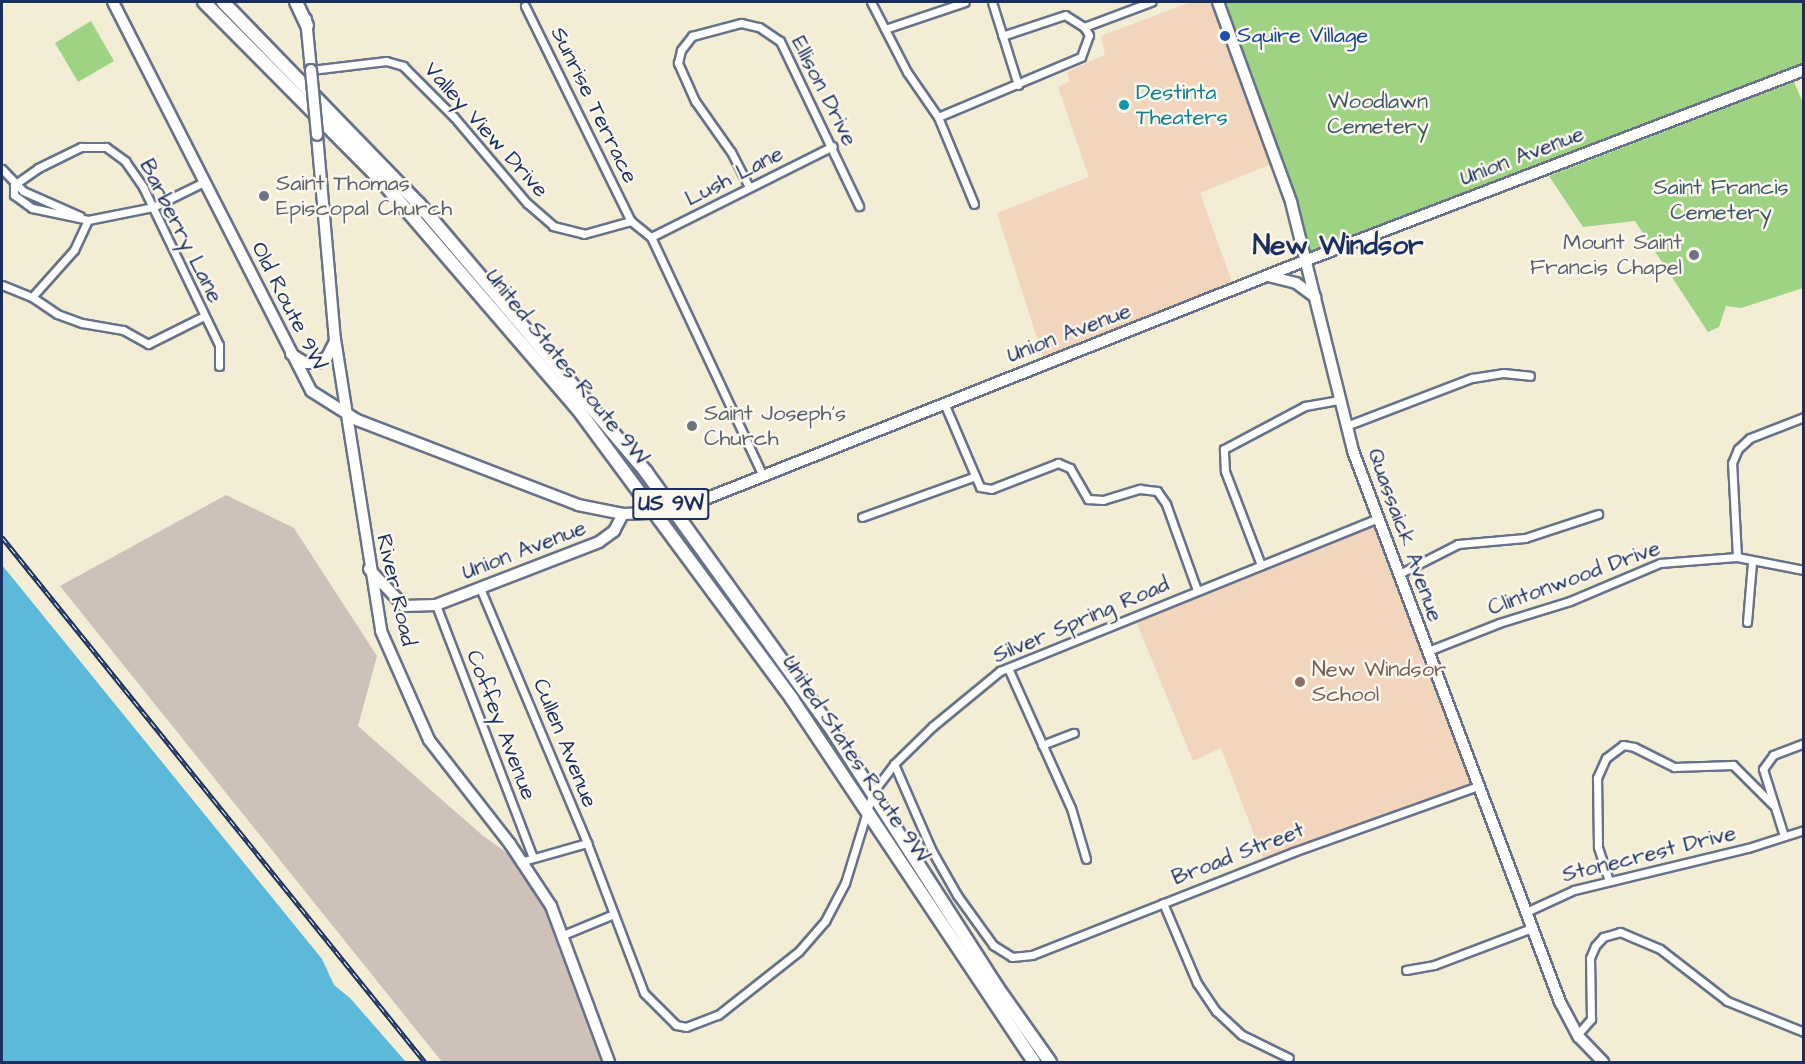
<!DOCTYPE html>
<style>
body{margin:0}
#map{position:relative;width:1805px;height:1064px;overflow:hidden;background:#f3edd6;font-family:"Architects Daughter",sans-serif}
div>[style]{position:absolute}
[style*='--x']{left:calc(var(--x)*1px);top:calc(var(--y)*1px);width:calc(var(--w)*1px);rotate:calc(var(--a)*1deg)}
.built>*{inset:0;background:#f1d5bd}
.industrial>*{inset:0;background:#cec1ba}
.green>*{inset:0;background:#9dd383}
.water>*{inset:0;background:#5cb9da}
.roads{filter:drop-shadow(2px 0 #677288) drop-shadow(-2px 0 #677288) drop-shadow(0 2px #677288) drop-shadow(0 -2px #677288)}
.street>*{height:7px;margin:-3.5px;padding:0 3.5px;transform-origin:3.5px;border-radius:3.5px;background:#fff}
.secondary>*{height:10px;margin:-5px;padding:0 5px;transform-origin:5px;border-radius:5px;background:#fff}
.highway>*{height:12px;margin:-6px;padding:0 6px;transform-origin:6px;border-radius:6px;background:#fff}
.rail>*{height:4.5px;margin-top:-2.25px;transform-origin:0;background:repeating-linear-gradient(90deg,#fbf7ec 0 7px,#1b2f5e 0 14px);box-sizing:border-box;border-block:2px solid #1b2f5e}
.bridges{filter:drop-shadow(2px 0 #677288) drop-shadow(-2px 0 #677288) drop-shadow(0 2px #677288) drop-shadow(0 -2px #677288)}
.secondary-bridge>*{height:10px;margin:-5px;padding:0 5px;transform-origin:5px;border-radius:5px;background:#fff}
.dots>*{width:16px;height:16px;translate:-50% -50%;box-sizing:border-box;border:3px solid #fbf7ec;border-radius:50%}
span{translate:-50% -50%;white-space:nowrap;text-align:center;line-height:1.15;-webkit-text-stroke:5px #fbf7ec;paint-order:stroke}
.shield-label span{padding:2px 4px;background:#fbf7ec;border:2px solid;border-radius:4px;-webkit-text-stroke-width:0}
.shield-label{font-size:21px;color:#1b2f5e;font-weight:700}
.transit-label{font-size:22px;color:#164399}
.left{translate:0 -50%;text-align:left}
.street-label{font-size:22px;color:#1b2f5e}
.culture-label{font-size:22px;color:#0d838f}
.park-label{font-size:22px;color:#3c5867}
.worship-label{font-size:22px;color:#5b616d}
.right{translate:-100% -50%;text-align:right}
.education-label{font-size:22px;color:#785e54}
.district-label{font-size:28px;color:#1b2f5e;font-weight:700}
.frame{position:absolute;inset:0;border:3px solid #1b2f5e;pointer-events:none}
</style>
<div id="map">
<div class="built">
<div style="clip-path:polygon(1191px 2px,1218px 2px,1276px 162px,1200px 193px,1235px 290px,1045px 363px,997px 213px,1089px 177px,1058px 87px,1070px 81px,1067px 72px,1105px 55px,1101px 36px)"></div>
<div style="clip-path:polygon(1378px 518px,1478px 786px,1265px 863px,1221px 748px,1193px 761px,1134px 616px)"></div>
</div>
<div class="industrial">
<div style="clip-path:polygon(226px 495px,294px 528px,377px 656px,358px 726px,482px 835px,520px 862px,563px 935px,611px 1062px,442px 1062px,60px 586px)"></div>
</div>
<div class="green">
<div style="clip-path:polygon(1218px 2px,1803px 2px,1803px 71px,1307px 260px)"></div>
<div style="clip-path:polygon(91px 21px,114px 61px,78px 82px,55px 43px)"></div>
<div style="clip-path:polygon(1794px 82px,1804px 105px,1803px 288px,1741px 308px,1726px 306px,1719px 327px,1708px 332px,1635px 221px,1583px 227px,1549px 176px)"></div>
</div>
<div class="water">
<div style="clip-path:polygon(2px 565px,322px 959px,334px 985px,350px 998px,406px 1062px,2px 1062px)"></div>
</div>
<div class="roads">
<div class="street">
<div style="--x:871;--y:2;--w:79;--a:62.8"></div>
<div style="--x:907;--y:72;--w:55;--a:55.4"></div>
<div style="--x:938;--y:117;--w:94;--a:67.5"></div>
<div style="--x:992;--y:2;--w:87;--a:72.6"></div>
<div style="--x:525;--y:6;--w:240;--a:63.8"></div>
<div style="--x:631;--y:221;--w:26;--a:39"></div>
<div style="--x:651;--y:237;--w:264;--a:64.9"></div>
<div style="--x:1084;--y:27;--w:72;--a:-20.5"></div>
<div style="--x:885;--y:29;--w:84;--a:-18.6"></div>
<div style="--x:311;--y:70;--w:76;--a:-6.8"></div>
<div style="--x:386;--y:61;--w:18;--a:16"></div>
<div style="--x:403;--y:66;--w:72;--a:45"></div>
<div style="--x:454;--y:117;--w:113;--a:49.7"></div>
<div style="--x:527;--y:203;--w:35;--a:41"></div>
<div style="--x:553;--y:226;--w:32;--a:14"></div>
<div style="--x:584;--y:234;--w:49;--a:-15.5"></div>
<div style="--x:938;--y:117;--w:155;--a:-22.8"></div>
<div style="--x:1081;--y:57;--w:23;--a:-70"></div>
<div style="--x:1089;--y:35;--w:9;--a:-122"></div>
<div style="--x:1084;--y:27;--w:22;--a:-148"></div>
<div style="--x:1065;--y:15;--w:66;--a:161.6"></div>
<div style="--x:2;--y:169;--w:30;--a:46"></div>
<div style="--x:23;--y:191;--w:62;--a:23.7"></div>
<div style="--x:14;--y:185;--w:29;--a:-35"></div>
<div style="--x:38;--y:168;--w:48;--a:-26"></div>
<div style="--x:81;--y:147;--w:25;--a:0"></div>
<div style="--x:106;--y:147;--w:24;--a:36"></div>
<div style="--x:125;--y:161;--w:32;--a:55"></div>
<div style="--x:143;--y:187;--w:175;--a:64.3"></div>
<div style="--x:219;--y:345;--w:21;--a:90"></div>
<div style="--x:14;--y:185;--w:10;--a:90"></div>
<div style="--x:14;--y:195;--w:22;--a:36"></div>
<div style="--x:32;--y:208;--w:57;--a:12.1"></div>
<div style="--x:88;--y:220;--w:66;--a:-11.3"></div>
<div style="--x:153;--y:207;--w:57;--a:-26.1"></div>
<div style="--x:749;--y:187;--w:39;--a:-117"></div>
<div style="--x:731;--y:152;--w:62;--a:-125.2"></div>
<div style="--x:695;--y:101;--w:42;--a:-114.1"></div>
<div style="--x:678;--y:63;--w:13;--a:-77"></div>
<div style="--x:681;--y:50;--w:18;--a:-52"></div>
<div style="--x:692;--y:36;--w:51;--a:-14.9"></div>
<div style="--x:741;--y:23;--w:18;--a:13"></div>
<div style="--x:759;--y:27;--w:25;--a:34"></div>
<div style="--x:780;--y:41;--w:183;--a:64.4"></div>
<div style="--x:651;--y:237;--w:203;--a:-26.6"></div>
<div style="--x:2;--y:285;--w:32;--a:22"></div>
<div style="--x:32;--y:297;--w:30;--a:34"></div>
<div style="--x:57;--y:314;--w:27;--a:20"></div>
<div style="--x:82;--y:323;--w:42;--a:9.7"></div>
<div style="--x:123;--y:330;--w:29;--a:29"></div>
<div style="--x:148;--y:344;--w:63;--a:-26.6"></div>
<div style="--x:32;--y:297;--w:63;--a:-48.2"></div>
<div style="--x:74;--y:250;--w:33;--a:-65"></div>
<div style="--x:944;--y:403;--w:91;--a:66.8"></div>
<div style="--x:980;--y:487;--w:11;--a:10"></div>
<div style="--x:991;--y:489;--w:72;--a:-21.2"></div>
<div style="--x:1058;--y:463;--w:13;--a:23"></div>
<div style="--x:1070;--y:468;--w:36;--a:60"></div>
<div style="--x:1088;--y:499;--w:15;--a:4"></div>
<div style="--x:1103;--y:500;--w:39;--a:-17"></div>
<div style="--x:1140;--y:489;--w:17;--a:7"></div>
<div style="--x:1157;--y:491;--w:16;--a:55"></div>
<div style="--x:1166;--y:504;--w:91;--a:70.2"></div>
<div style="--x:1346;--y:426;--w:135;--a:-20.9"></div>
<div style="--x:1472;--y:378;--w:31;--a:-9"></div>
<div style="--x:1503;--y:373;--w:27;--a:6"></div>
<div style="--x:862;--y:517;--w:118;--a:-19.8"></div>
<div style="--x:1737;--y:557;--w:94;--a:-93"></div>
<div style="--x:1732;--y:463;--w:15;--a:-67"></div>
<div style="--x:1738;--y:449;--w:16;--a:-43"></div>
<div style="--x:1750;--y:438;--w:58;--a:-21.3"></div>
<div style="--x:1261;--y:565;--w:101;--a:-111"></div>
<div style="--x:1225;--y:471;--w:22;--a:-93"></div>
<div style="--x:1224;--y:449;--w:92;--a:-28"></div>
<div style="--x:1305;--y:406;--w:35;--a:-10"></div>
<div style="--x:1399;--y:574;--w:66;--a:-27"></div>
<div style="--x:1458;--y:544;--w:67;--a:-5.1"></div>
<div style="--x:1525;--y:538;--w:77;--a:-18.2"></div>
<div style="--x:480;--y:588;--w:277;--a:67.2"></div>
<div style="--x:587;--y:843;--w:160;--a:69.2"></div>
<div style="--x:644;--y:993;--w:45;--a:45"></div>
<div style="--x:676;--y:1025;--w:10;--a:11"></div>
<div style="--x:686;--y:1027;--w:34;--a:-21"></div>
<div style="--x:718;--y:1015;--w:103;--a:-38.3"></div>
<div style="--x:799;--y:951;--w:40;--a:-49"></div>
<div style="--x:825;--y:921;--w:43;--a:-62.2"></div>
<div style="--x:845;--y:883;--w:95;--a:-72.9"></div>
<div style="--x:873;--y:792;--w:35;--a:-53"></div>
<div style="--x:894;--y:764;--w:54;--a:-44.3"></div>
<div style="--x:933;--y:726;--w:87;--a:-39.4"></div>
<div style="--x:1000;--y:671;--w:408;--a:-22"></div>
<div style="--x:436;--y:605;--w:271;--a:69"></div>
<div style="--x:1747;--y:622;--w:60;--a:-85.2"></div>
<div style="--x:1428;--y:651;--w:76;--a:-21.5"></div>
<div style="--x:1499;--y:623;--w:74;--a:-17.2"></div>
<div style="--x:1570;--y:601;--w:98;--a:-22.9"></div>
<div style="--x:1660;--y:563;--w:77;--a:-4.5"></div>
<div style="--x:1737;--y:557;--w:68;--a:11"></div>
<div style="--x:1008;--y:668;--w:154;--a:65.8"></div>
<div style="--x:1071;--y:808;--w:53;--a:73.6"></div>
<div style="--x:1042;--y:745;--w:34;--a:-21"></div>
<div style="--x:894;--y:764;--w:95;--a:66.4"></div>
<div style="--x:932;--y:851;--w:51;--a:60.4"></div>
<div style="--x:957;--y:895;--w:62;--a:54.2"></div>
<div style="--x:993;--y:945;--w:22;--a:32"></div>
<div style="--x:1012;--y:957;--w:20;--a:-6"></div>
<div style="--x:1032;--y:955;--w:281;--a:-21.5"></div>
<div style="--x:1293;--y:852;--w:196;--a:-19.6"></div>
<div style="--x:1784;--y:836;--w:70;--a:-107.4"></div>
<div style="--x:1763;--y:769;--w:17;--a:-54"></div>
<div style="--x:1773;--y:755;--w:33;--a:-21"></div>
<div style="--x:520;--y:862;--w:70;--a:-15.8"></div>
<div style="--x:1609;--y:881;--w:36;--a:-108"></div>
<div style="--x:1598;--y:847;--w:69;--a:-90.8"></div>
<div style="--x:1597;--y:778;--w:22;--a:-66"></div>
<div style="--x:1606;--y:758;--w:21;--a:-37"></div>
<div style="--x:1623;--y:745;--w:11;--a:10"></div>
<div style="--x:1634;--y:747;--w:45;--a:26.6"></div>
<div style="--x:1674;--y:767;--w:59;--a:-1.9"></div>
<div style="--x:1733;--y:765;--w:57;--a:45"></div>
<div style="--x:1163;--y:903;--w:87;--a:67"></div>
<div style="--x:1197;--y:983;--w:34;--a:56"></div>
<div style="--x:1216;--y:1011;--w:35;--a:43"></div>
<div style="--x:1242;--y:1035;--w:52;--a:26.1"></div>
<div style="--x:1526;--y:912;--w:53;--a:-24.6"></div>
<div style="--x:1574;--y:890;--w:179;--a:-13.6"></div>
<div style="--x:1748;--y:848;--w:59;--a:-17.8"></div>
<div style="--x:563;--y:935;--w:55;--a:-22.4"></div>
<div style="--x:1406;--y:970;--w:28;--a:-10"></div>
<div style="--x:1434;--y:965;--w:105;--a:-20.7"></div>
<div style="--x:1578;--y:1034;--w:20;--a:-49"></div>
<div style="--x:1591;--y:1019;--w:61;--a:-90.9"></div>
<div style="--x:1590;--y:958;--w:13;--a:-67"></div>
<div style="--x:1595;--y:946;--w:12;--a:-48"></div>
<div style="--x:1603;--y:937;--w:18;--a:-16"></div>
<div style="--x:1620;--y:932;--w:43;--a:23"></div>
<div style="--x:1660;--y:949;--w:85;--a:37.8"></div>
<div style="--x:1727;--y:1001;--w:83;--a:21.9"></div>
</div>
<div class="secondary">
<div style="--x:113;--y:2;--w:436;--a:63"></div>
<div style="--x:311;--y:391;--w:54;--a:32.2"></div>
<div style="--x:357;--y:420;--w:237;--a:21"></div>
<div style="--x:578;--y:505;--w:46;--a:11.3"></div>
<div style="--x:623;--y:514;--w:33;--a:-2"></div>
<div style="--x:656;--y:513;--w:40;--a:-14.4"></div>
<div style="--x:695;--y:503;--w:658;--a:-21.66"></div>
<div style="--x:1307;--y:260;--w:532;--a:-20.92"></div>
<div style="--x:1218;--y:2;--w:213;--a:69.9"></div>
<div style="--x:1291;--y:202;--w:257;--a:76"></div>
<div style="--x:1353;--y:451;--w:589;--a:69.41"></div>
<div style="--x:1560;--y:1002;--w:40;--a:62"></div>
<div style="--x:1579;--y:1037;--w:35;--a:46"></div>
<div style="--x:306;--y:19;--w:51;--a:84.4"></div>
<div style="--x:317;--y:135;--w:205;--a:85"></div>
<div style="--x:335;--y:339;--w:296;--a:81"></div>
<div style="--x:381;--y:631;--w:119;--a:66.2"></div>
<div style="--x:429;--y:740;--w:132;--a:52.1"></div>
<div style="--x:510;--y:844;--w:74;--a:56.5"></div>
<div style="--x:551;--y:906;--w:166;--a:69.6"></div>
<div style="--x:1268;--y:276;--w:29;--a:14"></div>
<div style="--x:1296;--y:283;--w:24;--a:36"></div>
<div style="--x:291;--y:354;--w:17;--a:31"></div>
<div style="--x:306;--y:363;--w:11;--a:0"></div>
<div style="--x:317;--y:363;--w:12;--a:-31"></div>
<div style="--x:327;--y:357;--w:16;--a:-63"></div>
<div style="--x:369;--y:569;--w:51;--a:46.6"></div>
<div style="--x:404;--y:606;--w:32;--a:-2"></div>
<div style="--x:436;--y:605;--w:175;--a:-21.1"></div>
<div style="--x:599;--y:542;--w:19;--a:-36"></div>
<div style="--x:614;--y:531;--w:19;--a:-62"></div>
</div>
<div class="highway">
<div style="--x:204;--y:2;--w:248;--a:45.2"></div>
<div style="--x:379;--y:178;--w:303;--a:49.3"></div>
<div style="--x:577;--y:408;--w:362;--a:53.5"></div>
<div style="--x:792;--y:699;--w:436;--a:56.3"></div>
<div style="--x:223;--y:2;--w:281;--a:45.9"></div>
<div style="--x:419;--y:204;--w:351;--a:49.7"></div>
<div style="--x:646;--y:472;--w:322;--a:54.2"></div>
<div style="--x:834;--y:733;--w:302;--a:57.3"></div>
<div style="--x:997;--y:987;--w:92;--a:54.8"></div>
<div style="--x:296;--y:2;--w:26;--a:65"></div>
</div>
</div>
<div class="rail">
<div style="--x:2;--y:537;--w:674;--a:51.14"></div>
</div>
<div class="bridges">
<div class="secondary-bridge">
<div style="--x:311;--y:70;--w:65;--a:84.7"></div>
</div>
</div>
<div class="dots">
<div style="left:1225px;top:36px;background:#1a4fb4"></div>
<div style="left:1124px;top:105px;background:#0f9aa8"></div>
<div style="left:264px;top:196px;background:#6b7280"></div>
<div style="left:1694px;top:255px;background:#6b7280"></div>
<div style="left:692px;top:426px;background:#6b7280"></div>
<div style="left:1300px;top:682px;background:#8d6e63"></div>
</div>
<div class="shield-label">
<span style="left:671px;top:504px">US 9W</span>
</div>
<div class="transit-label">
<span class="left" style="left:1237px;top:36px">Squire Village</span>
</div>
<div class="street-label">
<span style="left:824px;top:91px;rotate:63deg">Ellison Drive</span>
<span style="left:594px;top:105px;rotate:64deg">Sunrise Terrace</span>
<span style="left:486px;top:130px;rotate:48deg">Valley View Drive</span>
<span style="left:1522px;top:156px;rotate:-21deg">Union Avenue</span>
<span style="left:734px;top:176px;rotate:-27deg">Lush Lane</span>
<span style="left:181px;top:231px;rotate:63deg">Barberry Lane</span>
<span style="left:289px;top:306px;rotate:63deg">Old Route 9W</span>
<span style="left:1069px;top:333px;rotate:-21deg">Union Avenue</span>
<span style="left:567px;top:367px;rotate:51deg">United States Route 9W</span>
<span style="left:1405px;top:535px;rotate:70deg">Quassaick Avenue</span>
<span style="left:524px;top:550px;rotate:-21deg">Union Avenue</span>
<span style="left:1574px;top:578px;rotate:-20deg">Clintonwood Drive</span>
<span style="left:396px;top:590px;rotate:77deg">River Road</span>
<span style="left:1081px;top:620px;rotate:-23deg">Silver Spring Road</span>
<span style="left:501px;top:725px;rotate:69deg">Coffey Avenue</span>
<span style="left:565px;top:743px;rotate:68deg">Cullen Avenue</span>
<span style="left:856px;top:759px;rotate:56deg">United States Route 9W</span>
<span style="left:1238px;top:854px;rotate:-21deg">Broad Street</span>
<span style="left:1649px;top:854px;rotate:-14deg">Stonecrest Drive</span>
</div>
<div class="culture-label">
<span class="left" style="left:1136px;top:105px">Destinta<br>Theaters</span>
</div>
<div class="park-label">
<span style="left:1378px;top:114px">Woodlawn<br>Cemetery</span>
<span style="left:1721px;top:200px">Saint Francis<br>Cemetery</span>
</div>
<div class="worship-label">
<span class="left" style="left:276px;top:196px">Saint Thomas<br>Episcopal Church</span>
<span class="right" style="left:1682px;top:255px">Mount Saint<br>Francis Chapel</span>
<span class="left" style="left:704px;top:426px">Saint Joseph's<br>Church</span>
</div>
<div class="education-label">
<span class="left" style="left:1312px;top:682px">New Windsor<br>School</span>
</div>
<div class="district-label">
<span style="left:1338px;top:246px">New Windsor</span>
</div>
<div class="frame"></div>
</div>
